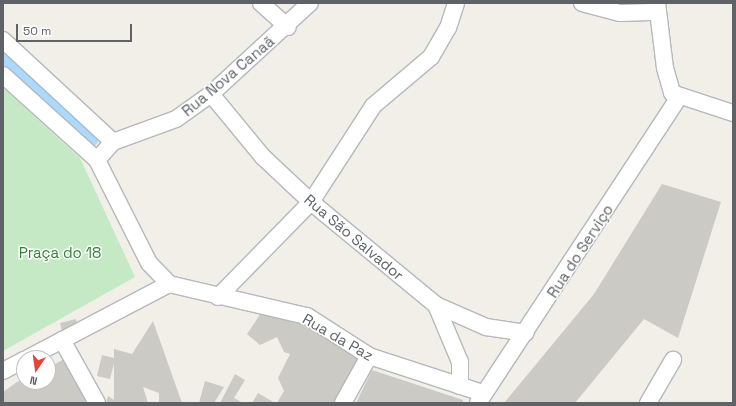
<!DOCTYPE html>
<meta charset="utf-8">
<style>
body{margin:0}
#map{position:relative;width:736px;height:406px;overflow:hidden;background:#f1efe8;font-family:"Space Grotesk",sans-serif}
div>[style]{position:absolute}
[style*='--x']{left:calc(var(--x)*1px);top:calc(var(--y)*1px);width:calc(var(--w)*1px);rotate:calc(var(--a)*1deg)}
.green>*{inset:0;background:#c5e8c5}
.canal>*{height:16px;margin:-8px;padding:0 8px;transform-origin:8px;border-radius:8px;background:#aadaff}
.building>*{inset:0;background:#cccac5}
.roads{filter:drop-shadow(1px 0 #b5b8bc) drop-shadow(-1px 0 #b5b8bc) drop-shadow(0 1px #b5b8bc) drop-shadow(0 -1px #b5b8bc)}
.minor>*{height:16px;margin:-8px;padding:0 8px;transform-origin:8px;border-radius:8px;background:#fff}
span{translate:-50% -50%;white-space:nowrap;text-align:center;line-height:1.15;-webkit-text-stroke:3px #fff;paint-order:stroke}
.street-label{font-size:15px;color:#5f6368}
.park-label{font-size:15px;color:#348238}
.frame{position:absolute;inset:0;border:4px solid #5f6368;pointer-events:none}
.north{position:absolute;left:16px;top:350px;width:40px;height:40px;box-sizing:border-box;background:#fff;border:1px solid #bfc1c3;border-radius:50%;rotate:193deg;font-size:11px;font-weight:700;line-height:16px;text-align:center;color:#5f6368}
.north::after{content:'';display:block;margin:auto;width:14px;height:18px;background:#ea4335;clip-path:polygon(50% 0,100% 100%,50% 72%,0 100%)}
.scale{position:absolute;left:16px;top:24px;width:116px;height:18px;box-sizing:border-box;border:2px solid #5f6368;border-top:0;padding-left:5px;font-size:12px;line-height:14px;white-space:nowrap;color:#5f6368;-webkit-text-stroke:3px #fff;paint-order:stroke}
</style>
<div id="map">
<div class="green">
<div style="clip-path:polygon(3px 88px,80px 158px,135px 277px,3px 351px)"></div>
</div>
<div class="canal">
<div style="--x:3;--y:57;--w:120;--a:43"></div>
</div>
<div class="building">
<div style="clip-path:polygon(662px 184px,721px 202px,678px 338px,644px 319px,575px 403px,504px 403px,594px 294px)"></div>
<div style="clip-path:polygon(263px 310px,296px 318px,360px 360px,334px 403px,277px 403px,284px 391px,278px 378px,290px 354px,284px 352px,277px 337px,260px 345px,247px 334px)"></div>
<div style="clip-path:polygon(76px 319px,79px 332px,63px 336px,60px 323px)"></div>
<div style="clip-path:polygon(153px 321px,182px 403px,159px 403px,159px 393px,143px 387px,148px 403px,106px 403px,108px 396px,114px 400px,114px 363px,110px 379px,97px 376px,102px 355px,114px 358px,114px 349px,132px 354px)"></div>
<div style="clip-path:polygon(66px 358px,86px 403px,3px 403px,3px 392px,17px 382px,24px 379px,24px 382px,48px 382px,48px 368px)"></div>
<div style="clip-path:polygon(372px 370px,463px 400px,463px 403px,356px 403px)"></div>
<div style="clip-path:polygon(235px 374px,245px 380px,234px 398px,243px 403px,220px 403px)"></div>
<div style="clip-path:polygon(205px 381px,224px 387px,214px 403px,199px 403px)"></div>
<div style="clip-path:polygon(258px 393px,275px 403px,252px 403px)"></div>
</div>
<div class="roads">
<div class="minor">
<div style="--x:261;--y:3;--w:36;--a:42"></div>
<div style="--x:582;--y:3;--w:39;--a:15"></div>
<div style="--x:620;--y:13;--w:38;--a:-2"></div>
<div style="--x:657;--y:3;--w:65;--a:83"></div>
<div style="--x:665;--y:68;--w:26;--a:74"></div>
<div style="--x:672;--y:93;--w:64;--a:18.2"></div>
<div style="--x:3;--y:40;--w:150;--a:42.8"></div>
<div style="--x:113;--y:142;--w:24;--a:132"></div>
<div style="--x:3;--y:75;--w:127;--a:42.1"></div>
<div style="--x:97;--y:160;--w:115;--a:63.2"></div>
<div style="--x:149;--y:263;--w:29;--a:46"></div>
<div style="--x:169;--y:284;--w:142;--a:13.1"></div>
<div style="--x:307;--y:316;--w:74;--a:32.8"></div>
<div style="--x:369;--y:356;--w:119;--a:18.1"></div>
<div style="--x:211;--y:94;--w:82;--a:50.5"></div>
<div style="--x:263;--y:157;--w:66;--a:43.2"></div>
<div style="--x:311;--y:202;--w:162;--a:39.5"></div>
<div style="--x:436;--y:305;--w:55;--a:23.7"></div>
<div style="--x:486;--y:327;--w:40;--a:8.5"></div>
<div style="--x:113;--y:142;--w:67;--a:-20.1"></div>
<div style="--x:176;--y:119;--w:43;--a:-35.5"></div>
<div style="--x:211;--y:94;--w:134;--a:-42.6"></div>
<div style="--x:218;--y:297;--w:133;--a:-45.6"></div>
<div style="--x:311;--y:202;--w:114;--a:-57.1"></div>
<div style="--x:373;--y:106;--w:76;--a:-40.2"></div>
<div style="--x:431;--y:57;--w:34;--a:-60"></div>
<div style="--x:448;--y:28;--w:26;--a:-72"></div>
<div style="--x:436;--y:305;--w:62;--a:67.2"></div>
<div style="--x:460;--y:362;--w:24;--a:90"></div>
<div style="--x:62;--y:340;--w:72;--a:60.9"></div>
<div style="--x:28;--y:358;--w:159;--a:-27.7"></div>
<div style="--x:3;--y:371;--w:24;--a:-28"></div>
<div style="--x:343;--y:403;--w:54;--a:-61"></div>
<div style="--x:478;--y:403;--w:366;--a:-56.7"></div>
<div style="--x:648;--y:403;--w:50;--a:-59.8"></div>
</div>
</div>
<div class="street-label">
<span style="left:228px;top:76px;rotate:-40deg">Rua Nova Canaã</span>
<span style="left:354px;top:237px;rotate:40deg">Rua São Salvador</span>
<span style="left:580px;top:251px;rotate:-57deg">Rua do Serviço</span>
<span style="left:338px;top:337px;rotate:30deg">Rua da Paz</span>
</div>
<div class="park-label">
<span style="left:60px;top:253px">Praça do 18</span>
</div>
<div class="frame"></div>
<div class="north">N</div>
<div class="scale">50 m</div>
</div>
